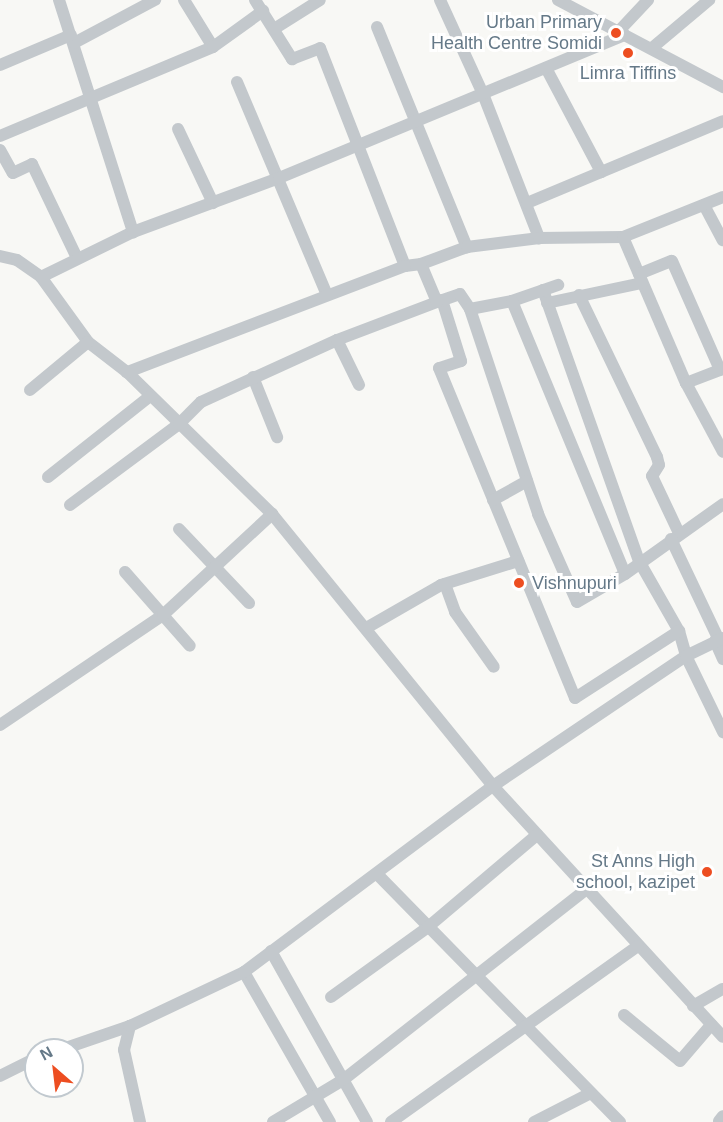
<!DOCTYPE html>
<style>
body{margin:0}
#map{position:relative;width:723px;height:1122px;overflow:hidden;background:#f8f8f5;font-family:Helvetica,sans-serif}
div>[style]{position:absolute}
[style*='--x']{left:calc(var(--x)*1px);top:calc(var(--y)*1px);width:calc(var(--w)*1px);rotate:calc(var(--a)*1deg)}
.minor>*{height:12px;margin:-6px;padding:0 6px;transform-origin:6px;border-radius:6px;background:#c3c8cc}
.dots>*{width:16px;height:16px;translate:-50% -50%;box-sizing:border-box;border:3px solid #fff;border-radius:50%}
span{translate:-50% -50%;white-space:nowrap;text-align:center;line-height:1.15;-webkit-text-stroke:6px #fff;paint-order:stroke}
.poi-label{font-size:18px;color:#657988}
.right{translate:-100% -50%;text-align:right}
.left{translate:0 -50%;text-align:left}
.north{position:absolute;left:24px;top:1038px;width:60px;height:60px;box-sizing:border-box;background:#fff;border:2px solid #c1c9cf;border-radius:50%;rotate:332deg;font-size:16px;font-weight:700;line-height:24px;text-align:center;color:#657988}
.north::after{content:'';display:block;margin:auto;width:21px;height:27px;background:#ed4e21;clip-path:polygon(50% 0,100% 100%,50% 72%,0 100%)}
</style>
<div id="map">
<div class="minor">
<div style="--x:59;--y:0;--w:244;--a:72.3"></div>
<div style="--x:184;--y:0;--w:55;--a:58.3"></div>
<div style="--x:255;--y:0;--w:70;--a:57.9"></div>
<div style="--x:292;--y:59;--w:30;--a:-21"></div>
<div style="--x:320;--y:48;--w:234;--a:68.7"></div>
<div style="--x:440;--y:0;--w:103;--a:65.4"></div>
<div style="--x:483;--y:94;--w:155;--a:68.7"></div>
<div style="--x:558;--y:0;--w:187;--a:27.8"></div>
<div style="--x:377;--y:27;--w:238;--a:67.8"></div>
<div style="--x:274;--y:29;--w:54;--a:-32.2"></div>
<div style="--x:618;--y:32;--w:44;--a:-46.8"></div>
<div style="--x:74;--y:43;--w:92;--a:-28"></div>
<div style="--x:652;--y:48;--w:75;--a:-40.1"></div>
<div style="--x:0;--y:65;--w:77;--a:-22.9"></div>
<div style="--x:546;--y:68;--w:118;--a:62.1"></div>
<div style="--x:237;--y:82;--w:229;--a:67.1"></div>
<div style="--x:178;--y:129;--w:82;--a:64.7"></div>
<div style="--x:0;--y:136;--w:231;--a:-22.7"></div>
<div style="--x:213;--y:47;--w:62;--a:-35.8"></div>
<div style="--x:0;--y:150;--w:26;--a:61"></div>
<div style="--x:13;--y:173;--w:21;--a:-25"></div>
<div style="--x:32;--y:164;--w:104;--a:64.4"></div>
<div style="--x:527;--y:203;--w:212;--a:-22.7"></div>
<div style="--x:704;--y:205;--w:40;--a:62"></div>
<div style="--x:623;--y:237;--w:159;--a:66.7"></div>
<div style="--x:686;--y:383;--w:78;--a:61.8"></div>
<div style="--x:0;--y:256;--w:17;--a:13"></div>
<div style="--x:17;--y:260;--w:29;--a:35"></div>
<div style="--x:41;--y:277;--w:80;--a:54.1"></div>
<div style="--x:88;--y:342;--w:49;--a:37.6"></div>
<div style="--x:127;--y:372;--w:203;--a:44.4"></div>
<div style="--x:272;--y:514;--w:350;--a:50.9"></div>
<div style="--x:493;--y:786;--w:340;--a:47.5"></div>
<div style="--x:421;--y:264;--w:49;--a:-20.3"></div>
<div style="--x:467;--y:247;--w:73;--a:-7.1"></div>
<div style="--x:539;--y:238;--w:84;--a:-0.7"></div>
<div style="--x:623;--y:237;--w:108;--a:-21.8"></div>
<div style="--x:639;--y:274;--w:35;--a:-22"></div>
<div style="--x:672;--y:261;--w:119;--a:66.2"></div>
<div style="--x:41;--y:277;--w:102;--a:-26.1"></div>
<div style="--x:133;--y:232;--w:156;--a:-20.3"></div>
<div style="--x:279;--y:178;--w:374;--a:-22.5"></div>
<div style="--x:543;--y:290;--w:288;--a:70.5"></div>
<div style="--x:639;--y:561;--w:81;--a:60.3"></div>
<div style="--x:679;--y:631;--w:26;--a:74"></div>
<div style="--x:686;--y:656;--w:85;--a:64"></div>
<div style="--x:579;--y:295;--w:180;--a:64.3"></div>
<div style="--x:657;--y:457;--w:8;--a:76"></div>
<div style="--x:659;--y:465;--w:13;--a:122"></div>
<div style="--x:652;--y:476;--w:63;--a:64.7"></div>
<div style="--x:442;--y:300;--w:64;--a:72.7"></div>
<div style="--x:461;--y:361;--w:23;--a:162"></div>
<div style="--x:439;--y:368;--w:357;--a:67.6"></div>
<div style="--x:575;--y:698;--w:124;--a:-32.8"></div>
<div style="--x:512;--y:301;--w:49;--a:-19.2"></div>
<div style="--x:437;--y:302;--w:24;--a:-19"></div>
<div style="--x:460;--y:294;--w:18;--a:56"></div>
<div style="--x:470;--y:309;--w:216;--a:71.6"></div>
<div style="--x:538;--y:514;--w:96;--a:66.1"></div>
<div style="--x:577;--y:602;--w:56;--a:-30.3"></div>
<div style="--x:625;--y:574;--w:120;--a:-35.5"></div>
<div style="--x:547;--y:303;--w:97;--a:-11.9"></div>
<div style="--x:470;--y:309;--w:43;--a:-10.8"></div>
<div style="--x:512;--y:301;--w:295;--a:67.5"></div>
<div style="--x:337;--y:340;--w:50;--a:63.9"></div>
<div style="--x:253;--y:377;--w:65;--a:68.2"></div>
<div style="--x:686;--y:383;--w:40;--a:-21"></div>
<div style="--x:30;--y:390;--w:75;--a:-39.6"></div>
<div style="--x:48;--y:477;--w:129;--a:-38.4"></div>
<div style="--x:493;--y:500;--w:39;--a:-29"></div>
<div style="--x:70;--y:505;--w:136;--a:-36.6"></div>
<div style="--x:179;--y:424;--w:31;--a:-45"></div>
<div style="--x:201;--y:402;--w:149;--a:-24.5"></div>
<div style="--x:337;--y:340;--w:107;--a:-20.8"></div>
<div style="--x:437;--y:302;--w:41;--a:-112.8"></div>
<div style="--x:421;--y:264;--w:16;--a:173"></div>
<div style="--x:405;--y:266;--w:298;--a:159.1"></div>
<div style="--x:179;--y:529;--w:102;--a:46.6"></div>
<div style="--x:671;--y:539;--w:112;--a:64.6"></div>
<div style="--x:125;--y:572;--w:98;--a:48.7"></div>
<div style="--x:445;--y:584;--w:30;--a:70"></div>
<div style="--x:455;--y:612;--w:67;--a:54.7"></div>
<div style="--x:368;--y:627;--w:84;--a:-29.9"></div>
<div style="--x:441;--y:585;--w:81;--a:-17.3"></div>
<div style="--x:715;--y:641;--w:20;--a:66"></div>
<div style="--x:0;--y:725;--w:197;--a:-34"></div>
<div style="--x:163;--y:615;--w:149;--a:-42.8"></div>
<div style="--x:378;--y:875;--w:346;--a:45.6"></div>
<div style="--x:271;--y:951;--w:196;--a:60.7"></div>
<div style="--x:244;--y:972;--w:173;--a:60.2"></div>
<div style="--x:331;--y:997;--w:120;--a:-35.8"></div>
<div style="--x:428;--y:927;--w:143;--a:-40.2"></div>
<div style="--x:693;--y:1006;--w:34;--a:-30"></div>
<div style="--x:624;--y:1015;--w:72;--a:39.4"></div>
<div style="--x:680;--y:1061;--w:48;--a:-49.3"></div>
<div style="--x:60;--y:1050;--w:74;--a:-18.9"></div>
<div style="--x:0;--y:1076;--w:40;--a:-26.6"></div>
<div style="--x:719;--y:1121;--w:6;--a:-51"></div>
<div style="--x:140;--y:1122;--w:74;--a:-102.5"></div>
<div style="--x:124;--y:1050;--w:25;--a:-76"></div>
<div style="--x:130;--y:1026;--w:126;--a:-25.3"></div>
<div style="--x:244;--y:972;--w:311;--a:-36.8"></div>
<div style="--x:493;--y:786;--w:233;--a:-34"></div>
<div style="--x:686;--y:656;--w:41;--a:-25.9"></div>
<div style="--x:273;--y:1122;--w:82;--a:-31"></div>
<div style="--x:343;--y:1080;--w:310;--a:-38.1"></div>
<div style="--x:391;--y:1122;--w:303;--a:-35.5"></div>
<div style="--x:534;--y:1122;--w:64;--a:-27"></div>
</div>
<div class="dots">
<div style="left:616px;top:33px;background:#ed4e21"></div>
<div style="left:628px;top:53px;background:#ed4e21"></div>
<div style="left:519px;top:583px;background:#ed4e21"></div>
<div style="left:707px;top:872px;background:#ed4e21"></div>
</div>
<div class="poi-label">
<span class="right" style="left:602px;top:33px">Urban Primary<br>Health Centre Somidi</span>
<span style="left:628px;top:73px">Limra Tiffins</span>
<span class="left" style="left:532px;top:583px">Vishnupuri</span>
<span class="right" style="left:695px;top:872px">St Anns High<br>school, kazipet</span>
</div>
<div class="north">N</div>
</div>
